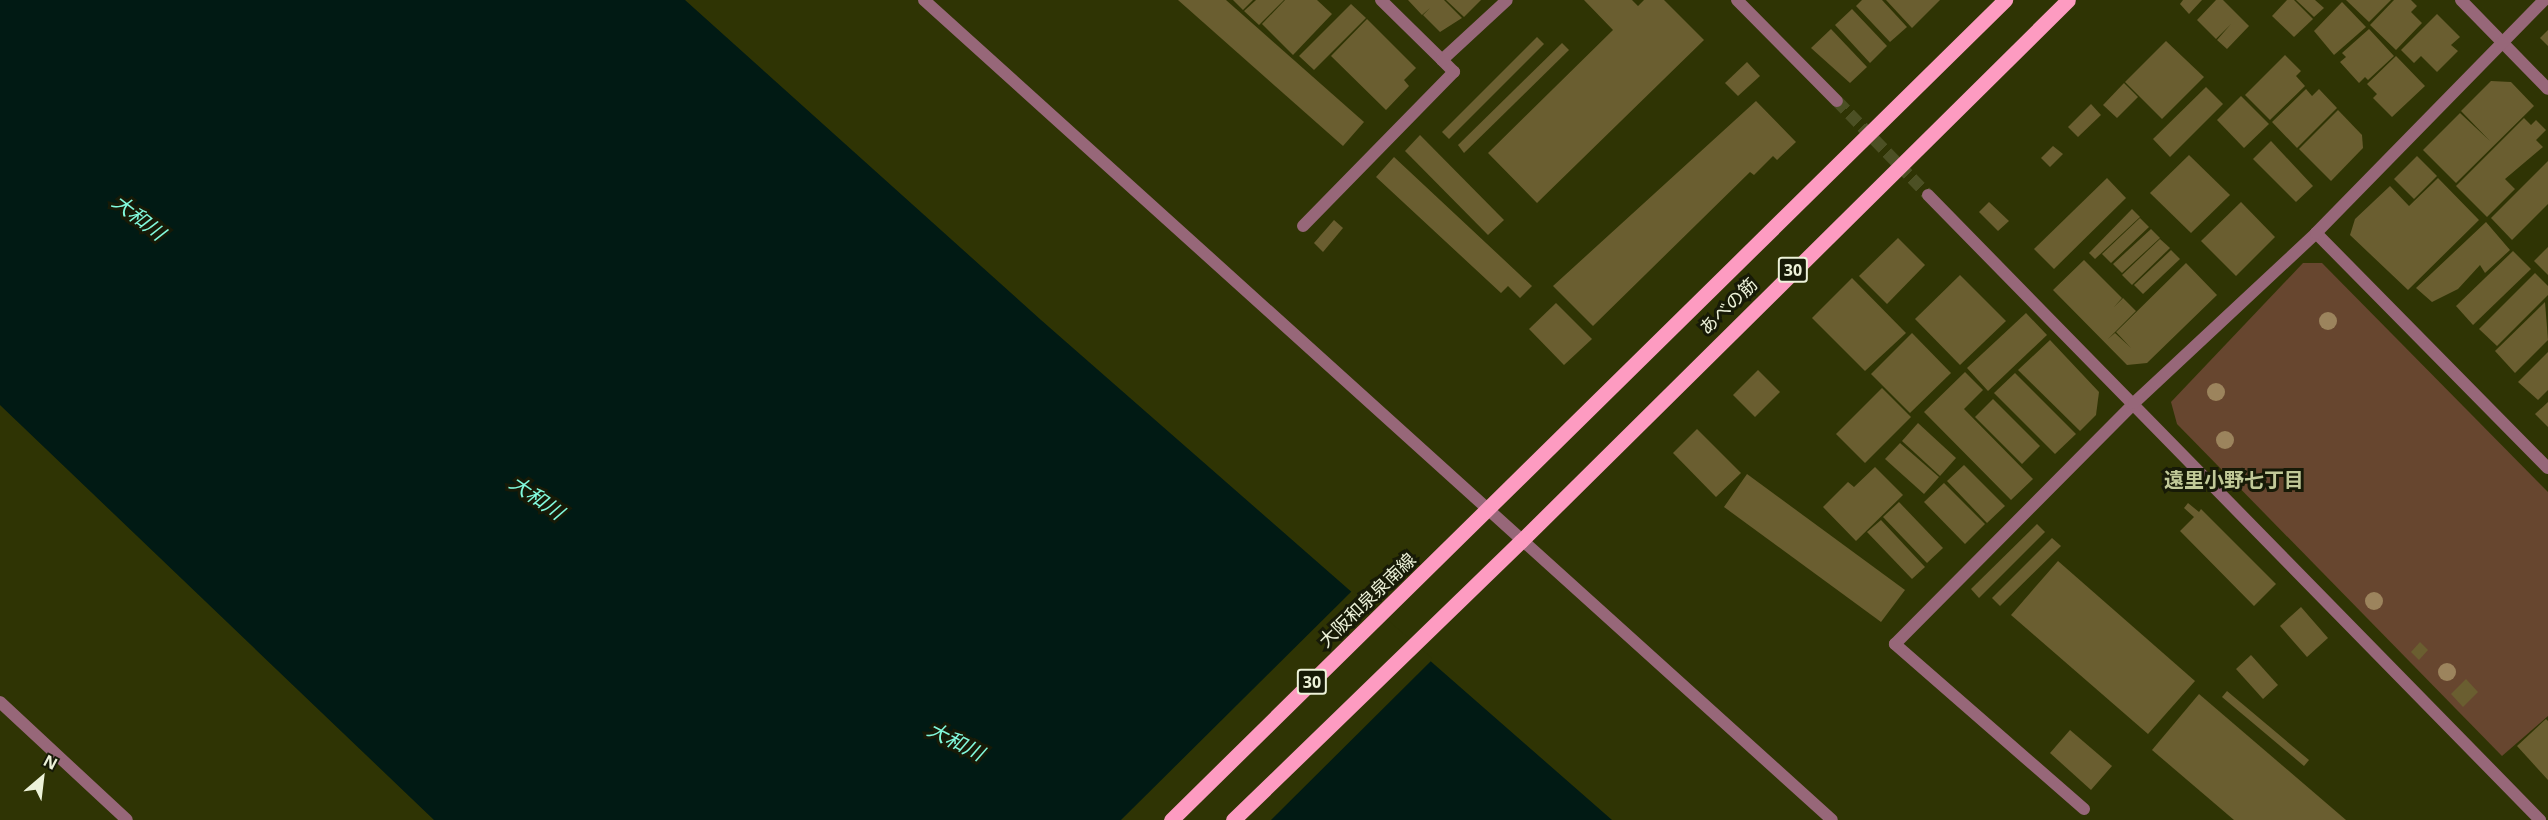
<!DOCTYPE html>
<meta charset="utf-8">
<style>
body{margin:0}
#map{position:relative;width:2548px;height:820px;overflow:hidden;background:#2f3404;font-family:"Noto Sans","Noto Sans JP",sans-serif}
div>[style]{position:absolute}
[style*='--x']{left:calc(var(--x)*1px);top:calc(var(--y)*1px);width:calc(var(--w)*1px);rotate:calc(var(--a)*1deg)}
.green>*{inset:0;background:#67462f}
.water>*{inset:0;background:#011a14}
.pier>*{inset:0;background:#2f3404}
.building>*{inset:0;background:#6a5e30}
.street-tunnel>*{height:12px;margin-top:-6px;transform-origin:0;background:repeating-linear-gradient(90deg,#4c5024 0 12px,transparent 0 18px)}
.lane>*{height:12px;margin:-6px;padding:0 6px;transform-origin:6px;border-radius:6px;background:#976779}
.street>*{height:12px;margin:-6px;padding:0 6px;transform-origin:6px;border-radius:6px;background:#976779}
.primary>*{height:15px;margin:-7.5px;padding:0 7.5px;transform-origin:7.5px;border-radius:7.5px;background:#fd9bc1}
.trees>*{width:18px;height:18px;margin:-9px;border-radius:50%;background:#9c845d}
span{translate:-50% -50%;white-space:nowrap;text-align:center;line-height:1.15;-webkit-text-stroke:6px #171a07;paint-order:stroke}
.shield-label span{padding:2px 4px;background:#171a07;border:2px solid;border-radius:4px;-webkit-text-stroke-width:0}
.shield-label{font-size:16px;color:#edf2d9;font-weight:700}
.street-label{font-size:18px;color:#edf2d9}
.water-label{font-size:20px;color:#82fadd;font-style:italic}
.neighbourhood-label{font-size:20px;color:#c1c998;font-weight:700}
.north{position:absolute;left:12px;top:748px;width:60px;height:60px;-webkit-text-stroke:4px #171a07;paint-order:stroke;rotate:28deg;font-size:16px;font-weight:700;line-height:24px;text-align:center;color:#edf2d9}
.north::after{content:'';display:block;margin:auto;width:21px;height:27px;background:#edf2d9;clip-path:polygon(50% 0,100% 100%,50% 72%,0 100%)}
</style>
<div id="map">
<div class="green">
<div style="clip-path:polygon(2303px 263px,2322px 263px,2548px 492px,2548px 716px,2502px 756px,2177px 424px,2171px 402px)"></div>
</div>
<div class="water">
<div style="clip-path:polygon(0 0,685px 0,1041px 320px,1612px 820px,434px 820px,0 405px)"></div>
</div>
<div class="pier">
<div style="clip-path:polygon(1353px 590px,1433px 659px,1271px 820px,1121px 820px)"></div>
</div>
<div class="building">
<div style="clip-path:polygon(1178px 0,1226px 0,1364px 122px,1343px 146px)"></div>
<div style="clip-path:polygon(1233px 0,1253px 0,1243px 10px)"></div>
<div style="clip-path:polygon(1256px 0,1284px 0,1259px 25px,1244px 11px)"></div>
<div style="clip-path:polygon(1285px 0,1317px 0,1332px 14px,1293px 55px,1262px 24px)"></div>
<div style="clip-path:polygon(1408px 0,1444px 0,1462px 18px,1440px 32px,1423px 15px,1430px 8px,1422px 15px)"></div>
<div style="clip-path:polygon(1446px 0,1481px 0,1464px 17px)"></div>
<div style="clip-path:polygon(1584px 0,1632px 0,1638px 6px,1644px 0,1664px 0,1704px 40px,1537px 203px,1488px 153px,1613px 30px)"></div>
<div style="clip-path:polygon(1862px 0,1882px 0,1907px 27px,1890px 42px,1856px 6px)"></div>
<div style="clip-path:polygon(1886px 0,1940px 0,1912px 28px)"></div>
<div style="clip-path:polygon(2183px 0,2202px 0,2189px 14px,2180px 4px)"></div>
<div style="clip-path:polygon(2216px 0,2223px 0,2249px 26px,2227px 49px,2217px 40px,2231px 24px,2216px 39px,2197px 20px)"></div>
<div style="clip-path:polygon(2287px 0,2294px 0,2313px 19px,2294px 37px,2272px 16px)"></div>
<div style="clip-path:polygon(2296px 0,2315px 0,2324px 8px,2314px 17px)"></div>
<div style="clip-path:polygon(2346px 0,2391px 0,2369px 22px)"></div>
<div style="clip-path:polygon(2394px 0,2411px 0,2417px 6px,2411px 12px,2422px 23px,2396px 50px,2370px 25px)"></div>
<div style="clip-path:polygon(2342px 2px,2366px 27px,2334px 55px,2314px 31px)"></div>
<div style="clip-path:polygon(1351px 4px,1366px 18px,1314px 70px,1299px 56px)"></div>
<div style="clip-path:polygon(1852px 9px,1887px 46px,1870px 63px,1835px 25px)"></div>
<div style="clip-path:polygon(2437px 14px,2460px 37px,2451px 45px,2458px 51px,2437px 72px,2421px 56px,2414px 63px,2401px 50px)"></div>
<div style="clip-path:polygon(1367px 19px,1416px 68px,1404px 80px,1409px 86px,1386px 110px,1331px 56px)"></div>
<div style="clip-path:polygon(1831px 29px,1867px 67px,1850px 83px,1811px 48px)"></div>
<div style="clip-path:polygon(2369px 29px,2394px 56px,2368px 80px,2365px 77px,2359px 83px,2340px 62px,2346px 57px,2342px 53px)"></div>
<div style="clip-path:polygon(2548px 30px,2548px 46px,2540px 38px)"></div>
<div style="clip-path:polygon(1537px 37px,1544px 44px,1449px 139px,1442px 132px)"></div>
<div style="clip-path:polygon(2166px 41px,2204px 77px,2162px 119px,2125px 82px)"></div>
<div style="clip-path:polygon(1562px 43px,1569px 50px,1464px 153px,1458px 145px)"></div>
<div style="clip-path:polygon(2285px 55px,2301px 71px,2296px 76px,2305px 86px,2270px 120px,2245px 95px)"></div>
<div style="clip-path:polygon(2396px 56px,2425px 86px,2392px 117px,2373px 98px,2377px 94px,2367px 84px)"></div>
<div style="clip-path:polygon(1747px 62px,1760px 76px,1738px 96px,1725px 83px)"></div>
<div style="clip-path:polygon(2491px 81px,2511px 82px,2534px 106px,2456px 183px,2423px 150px,2460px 113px,2490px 141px,2461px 111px)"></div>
<div style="clip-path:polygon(2124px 83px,2138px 97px,2117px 118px,2103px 105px)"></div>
<div style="clip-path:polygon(2206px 87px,2223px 104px,2170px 157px,2153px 139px)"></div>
<div style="clip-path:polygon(2306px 89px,2312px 96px,2319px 89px,2337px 108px,2297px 148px,2272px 122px)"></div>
<div style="clip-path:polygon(2241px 96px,2269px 124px,2244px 148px,2217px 120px)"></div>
<div style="clip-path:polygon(1756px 101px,1796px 142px,1777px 160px,1773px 156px,1754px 175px,1750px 172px,1593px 326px,1553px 286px)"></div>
<div style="clip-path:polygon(2091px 104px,2101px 115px,2078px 137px,2068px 127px)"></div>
<div style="clip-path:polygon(2338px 110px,2362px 135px,2363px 148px,2331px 181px,2299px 149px)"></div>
<div style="clip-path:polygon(2524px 118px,2531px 125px,2536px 120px,2546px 130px,2536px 140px,2543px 147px,2505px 179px,2515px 189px,2487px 217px,2456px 186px)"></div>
<div style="clip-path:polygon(1420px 135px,1504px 220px,1488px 235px,1405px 151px)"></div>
<div style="clip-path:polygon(2271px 141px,2313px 186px,2296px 202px,2253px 159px)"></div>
<div style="clip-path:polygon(2053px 146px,2063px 154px,2050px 167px,2041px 158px)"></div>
<div style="clip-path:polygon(2189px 155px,2230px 195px,2191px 233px,2150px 193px)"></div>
<div style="clip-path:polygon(2417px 156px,2437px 176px,2414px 199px,2394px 179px)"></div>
<div style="clip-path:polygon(1394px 157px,1532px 286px,1520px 298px,1508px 286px,1501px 293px,1376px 177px)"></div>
<div style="clip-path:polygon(2548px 161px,2548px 204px,2512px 240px,2491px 218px)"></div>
<div style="clip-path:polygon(2107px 178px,2126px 198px,2054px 269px,2034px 249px)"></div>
<div style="clip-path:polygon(2438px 178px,2479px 220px,2408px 290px,2350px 235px,2355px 219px,2390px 186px,2409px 206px)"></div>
<div style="clip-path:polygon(1989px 202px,2009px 221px,1998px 231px,1979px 212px)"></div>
<div style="clip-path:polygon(2241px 202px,2275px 237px,2236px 276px,2201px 241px)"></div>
<div style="clip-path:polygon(2132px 209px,2140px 217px,2095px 259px,2089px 253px)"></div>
<div style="clip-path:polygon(2140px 218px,2149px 227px,2111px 263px,2102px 254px)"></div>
<div style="clip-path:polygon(1334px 220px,1343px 228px,1323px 252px,1314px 243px)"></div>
<div style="clip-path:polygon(2486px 222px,2510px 250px,2485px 273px,2480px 265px,2458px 289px,2432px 302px,2416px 288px)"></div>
<div style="clip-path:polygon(2151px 229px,2160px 238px,2122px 273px,2113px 264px)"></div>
<div style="clip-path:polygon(1898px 238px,1925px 265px,1887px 304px,1859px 276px)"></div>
<div style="clip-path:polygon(2160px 239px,2170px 248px,2132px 285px,2122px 275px)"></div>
<div style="clip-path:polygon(2548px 247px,2548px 275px,2534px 261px)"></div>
<div style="clip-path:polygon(2171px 250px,2180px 259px,2143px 294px,2134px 285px)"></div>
<div style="clip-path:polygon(2513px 251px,2531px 269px,2473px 325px,2456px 306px)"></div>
<div style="clip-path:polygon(2084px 260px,2122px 298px,2114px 307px,2123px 298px,2136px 311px,2108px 339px,2115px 333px,2131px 348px,2116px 332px,2186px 263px,2217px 295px,2147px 363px,2127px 365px,2053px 290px)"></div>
<div style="clip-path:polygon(2535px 273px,2548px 286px,2548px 295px,2497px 346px,2479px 329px)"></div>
<div style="clip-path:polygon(1960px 275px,2006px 321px,1960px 365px,1915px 319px)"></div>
<div style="clip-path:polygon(1852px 278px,1906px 333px,1865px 371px,1812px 318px)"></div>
<div style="clip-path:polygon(2545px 302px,2548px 340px,2515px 373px,2495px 351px)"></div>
<div style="clip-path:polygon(1556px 303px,1592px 339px,1564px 365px,1529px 329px)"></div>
<div style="clip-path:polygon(2026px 313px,2047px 335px,1988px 391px,1967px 368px)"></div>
<div style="clip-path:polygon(1912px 333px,1951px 373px,1910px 413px,1871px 374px)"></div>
<div style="clip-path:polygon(2050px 340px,2099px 392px,2096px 415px,2080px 431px,2018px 370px)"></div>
<div style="clip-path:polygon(2548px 352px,2548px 390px,2538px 400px,2518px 382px)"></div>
<div style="clip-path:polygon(1758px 370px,1780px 392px,1755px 417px,1733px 395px)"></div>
<div style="clip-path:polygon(1965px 372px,1983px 390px,1964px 409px,2033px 479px,2011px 500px,1924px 412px)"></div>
<div style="clip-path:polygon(2015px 373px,2076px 434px,2055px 454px,1994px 393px)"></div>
<div style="clip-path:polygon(1882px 388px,1911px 417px,1865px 463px,1836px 434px)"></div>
<div style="clip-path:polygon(1993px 399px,2040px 446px,2022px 464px,1975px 417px)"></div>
<div style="clip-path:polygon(2548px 402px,2548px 427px,2535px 414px)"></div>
<div style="clip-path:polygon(1918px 423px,1956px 458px,1940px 476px,1902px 441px)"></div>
<div style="clip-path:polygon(1697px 429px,1741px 473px,1716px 497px,1673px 453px)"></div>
<div style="clip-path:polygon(1900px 443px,1939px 477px,1924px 494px,1885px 459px)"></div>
<div style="clip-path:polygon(1964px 465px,2005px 506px,1987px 523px,1947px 481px)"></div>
<div style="clip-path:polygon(1875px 467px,1903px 495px,1856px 541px,1823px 507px,1848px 482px,1854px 487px)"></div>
<div style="clip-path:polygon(1747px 474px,1905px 590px,1881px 622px,1724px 507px)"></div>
<div style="clip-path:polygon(1944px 483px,1985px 524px,1965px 544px,1924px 502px)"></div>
<div style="clip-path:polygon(1899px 502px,1943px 548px,1927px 563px,1883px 517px)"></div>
<div style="clip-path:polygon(2188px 503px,2199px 512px,2201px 509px,2276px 584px,2254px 606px,2180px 531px,2194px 517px,2184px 508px)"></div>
<div style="clip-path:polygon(1881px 520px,1925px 567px,1912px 579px,1867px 532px)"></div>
<div style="clip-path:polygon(2037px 524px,2045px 532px,1979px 598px,1971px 589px)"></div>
<div style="clip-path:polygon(2052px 538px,2061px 546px,2000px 606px,1992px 598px)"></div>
<div style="clip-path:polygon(2058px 561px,2195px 681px,2148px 734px,2011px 615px)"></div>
<div style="clip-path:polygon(2301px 607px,2328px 638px,2307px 657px,2280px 626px)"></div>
<div style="clip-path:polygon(2420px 642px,2428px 650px,2419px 660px,2411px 652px)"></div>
<div style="clip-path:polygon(2251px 655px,2278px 685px,2263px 699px,2236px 669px)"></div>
<div style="clip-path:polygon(2466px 679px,2478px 692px,2463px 707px,2451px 694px)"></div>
<div style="clip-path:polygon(2227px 691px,2309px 760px,2304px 766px,2222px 697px)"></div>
<div style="clip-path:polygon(2199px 694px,2346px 820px,2234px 820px,2152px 750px)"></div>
<div style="clip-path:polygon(2546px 719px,2548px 721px,2548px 780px,2517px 746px)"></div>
<div style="clip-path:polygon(2070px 730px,2112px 766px,2091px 790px,2050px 753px)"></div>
</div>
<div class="street-tunnel">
<div style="--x:1837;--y:101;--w:131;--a:45.9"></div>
</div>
<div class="lane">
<div style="--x:2084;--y:809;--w:251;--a:-138.9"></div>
<div style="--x:1895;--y:644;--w:339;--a:-45.2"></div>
</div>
<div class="street">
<div style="--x:924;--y:0;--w:1223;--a:42.08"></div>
<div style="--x:1381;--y:0;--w:86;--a:44.5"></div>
<div style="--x:1737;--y:0;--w:142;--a:45.3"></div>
<div style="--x:2461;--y:0;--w:124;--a:45.7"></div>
<div style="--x:1928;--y:195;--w:875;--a:45.6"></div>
<div style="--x:1303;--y:226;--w:216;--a:-45.6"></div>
<div style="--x:1454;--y:72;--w:17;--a:-135"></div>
<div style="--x:1442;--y:60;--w:88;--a:-42.7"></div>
<div style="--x:2316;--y:233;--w:330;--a:45.4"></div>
<div style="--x:2134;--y:403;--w:249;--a:-43"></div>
<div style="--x:2316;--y:233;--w:326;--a:-45.6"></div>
<div style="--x:0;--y:702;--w:173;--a:42.9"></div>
</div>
<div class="primary">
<div style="--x:1171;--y:820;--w:1170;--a:-44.52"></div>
<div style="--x:1233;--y:820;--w:401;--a:-44.1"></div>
<div style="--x:1521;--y:541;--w:769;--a:-44.68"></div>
</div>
<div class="trees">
<div style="left:2328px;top:321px"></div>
<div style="left:2216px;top:392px"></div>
<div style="left:2225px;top:440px"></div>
<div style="left:2374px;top:601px"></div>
<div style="left:2447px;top:672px"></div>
</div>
<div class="shield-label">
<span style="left:1793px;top:270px">30</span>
<span style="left:1312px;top:682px">30</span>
</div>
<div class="street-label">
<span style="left:1728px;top:306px;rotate:-44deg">あべの筋</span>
<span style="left:1367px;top:600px;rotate:-44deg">大阪和泉泉南線</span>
</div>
<div class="water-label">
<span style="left:139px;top:217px;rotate:38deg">大和川</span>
<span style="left:537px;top:497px;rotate:35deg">大和川</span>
<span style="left:956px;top:741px;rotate:27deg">大和川</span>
</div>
<div class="neighbourhood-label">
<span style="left:2234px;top:479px">遠里小野七丁目</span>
</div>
<div class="north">N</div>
</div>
